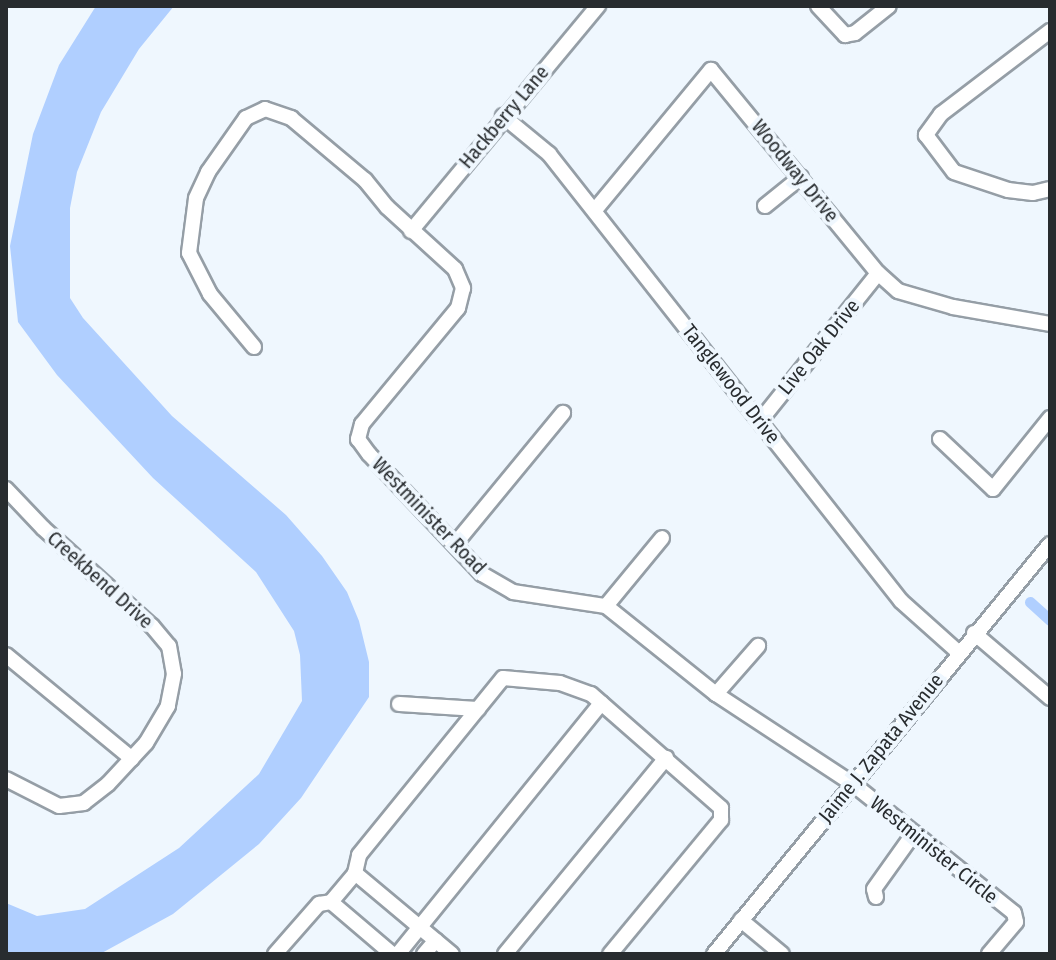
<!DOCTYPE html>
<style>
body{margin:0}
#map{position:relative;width:1056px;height:960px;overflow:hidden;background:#eff7fe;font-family:"Fira Sans Condensed",sans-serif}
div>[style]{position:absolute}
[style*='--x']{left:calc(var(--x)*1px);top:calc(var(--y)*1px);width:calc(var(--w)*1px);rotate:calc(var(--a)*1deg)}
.water>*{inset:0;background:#b0cfff}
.canal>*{height:11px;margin:-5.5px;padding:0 5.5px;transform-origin:5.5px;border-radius:5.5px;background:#b0cfff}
.roads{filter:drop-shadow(2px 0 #959ea6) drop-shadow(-2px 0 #959ea6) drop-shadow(0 2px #959ea6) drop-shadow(0 -2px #959ea6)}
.minor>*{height:14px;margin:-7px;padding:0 7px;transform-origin:7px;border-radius:7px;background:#fff}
span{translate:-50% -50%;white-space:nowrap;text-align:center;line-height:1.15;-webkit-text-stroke:8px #eff7fe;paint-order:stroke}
.street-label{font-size:20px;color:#282c2f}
.frame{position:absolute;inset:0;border:8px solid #282c2f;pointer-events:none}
</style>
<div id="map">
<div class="water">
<div style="clip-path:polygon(96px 6px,174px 6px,139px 49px,101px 112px,77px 172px,70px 208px,70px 298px,83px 318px,172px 416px,286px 515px,322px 556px,347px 592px,359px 621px,369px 662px,369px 697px,301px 798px,259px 844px,173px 914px,100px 954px,6px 954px,6px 903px,37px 916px,85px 909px,179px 848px,259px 774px,302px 701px,300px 655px,294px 631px,256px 572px,153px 478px,57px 375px,18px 322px,10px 246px,33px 134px,59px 65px)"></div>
</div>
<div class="canal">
<div style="--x:1030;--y:602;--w:27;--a:42"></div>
</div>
<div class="roads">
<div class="minor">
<div style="--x:818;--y:6;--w:40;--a:47"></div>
<div style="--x:845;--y:35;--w:10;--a:-11"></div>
<div style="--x:855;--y:33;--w:43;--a:-38.5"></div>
<div style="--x:1050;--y:31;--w:137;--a:142.7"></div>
<div style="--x:941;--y:114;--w:26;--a:126"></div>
<div style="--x:926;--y:135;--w:46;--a:52.9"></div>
<div style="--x:954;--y:172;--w:57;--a:18.4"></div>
<div style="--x:1008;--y:190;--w:25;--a:7"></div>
<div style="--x:1033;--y:193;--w:17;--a:-13"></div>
<div style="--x:503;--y:116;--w:60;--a:39.6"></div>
<div style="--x:549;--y:154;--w:569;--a:51.78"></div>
<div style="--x:901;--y:601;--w:76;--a:41.8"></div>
<div style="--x:765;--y:206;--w:46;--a:-38.9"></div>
<div style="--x:595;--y:210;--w:182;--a:-50.4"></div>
<div style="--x:711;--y:70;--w:263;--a:50.6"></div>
<div style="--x:878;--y:273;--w:27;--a:42"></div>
<div style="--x:898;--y:291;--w:57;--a:16.2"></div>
<div style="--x:953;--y:307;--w:98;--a:9.9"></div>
<div style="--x:411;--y:231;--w:293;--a:-50.3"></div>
<div style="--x:254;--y:347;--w:69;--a:-129.7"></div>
<div style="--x:210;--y:294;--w:46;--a:-117.1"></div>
<div style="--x:189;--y:253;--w:55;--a:-82.7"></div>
<div style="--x:196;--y:198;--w:29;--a:-65"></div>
<div style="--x:208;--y:172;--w:66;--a:-54.9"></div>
<div style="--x:246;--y:118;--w:21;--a:-25"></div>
<div style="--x:265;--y:109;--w:28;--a:19"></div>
<div style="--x:291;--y:118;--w:97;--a:40"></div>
<div style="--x:365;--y:180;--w:35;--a:51"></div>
<div style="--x:387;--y:207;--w:92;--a:42.4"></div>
<div style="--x:455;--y:269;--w:21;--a:67"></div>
<div style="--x:463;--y:288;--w:21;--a:104"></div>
<div style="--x:458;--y:308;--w:151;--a:129.6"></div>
<div style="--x:362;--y:424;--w:16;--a:105"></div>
<div style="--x:358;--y:439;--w:19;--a:54"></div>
<div style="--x:369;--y:454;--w:165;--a:46.7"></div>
<div style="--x:482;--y:574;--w:36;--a:30"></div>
<div style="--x:513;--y:592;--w:94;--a:8.6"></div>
<div style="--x:606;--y:606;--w:141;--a:38.7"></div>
<div style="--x:716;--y:694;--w:164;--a:33.3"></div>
<div style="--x:853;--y:784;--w:206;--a:38.7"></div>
<div style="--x:1014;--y:913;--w:9;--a:77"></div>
<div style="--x:1016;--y:922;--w:42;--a:130.2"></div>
<div style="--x:760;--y:421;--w:189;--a:-51.4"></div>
<div style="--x:940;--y:439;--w:73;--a:43.3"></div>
<div style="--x:993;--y:489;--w:91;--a:-51.2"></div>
<div style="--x:6;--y:489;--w:54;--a:46.5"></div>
<div style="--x:43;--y:528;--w:147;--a:42"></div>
<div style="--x:152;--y:626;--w:26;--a:50"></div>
<div style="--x:169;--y:646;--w:28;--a:80"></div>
<div style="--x:174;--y:674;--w:33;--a:101"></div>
<div style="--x:168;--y:706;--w:43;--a:120.7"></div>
<div style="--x:146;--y:743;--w:56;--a:132.8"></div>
<div style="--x:108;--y:784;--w:31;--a:142"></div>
<div style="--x:84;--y:803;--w:25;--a:173"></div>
<div style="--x:59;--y:806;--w:59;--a:-153"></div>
<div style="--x:455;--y:544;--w:170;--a:-50.5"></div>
<div style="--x:606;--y:606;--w:88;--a:-50.5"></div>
<div style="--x:974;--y:633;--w:100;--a:40.5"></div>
<div style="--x:6;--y:655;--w:163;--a:39.5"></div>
<div style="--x:716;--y:694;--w:64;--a:-48.8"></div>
<div style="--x:399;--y:704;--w:79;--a:3.6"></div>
<div style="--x:355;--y:873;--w:126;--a:39.9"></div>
<div style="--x:876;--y:897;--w:8;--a:-104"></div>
<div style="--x:874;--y:889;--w:69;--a:-54.5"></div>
<div style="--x:331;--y:902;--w:80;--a:40.4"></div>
<div style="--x:741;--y:920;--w:53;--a:39.7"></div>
<div style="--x:275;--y:954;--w:67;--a:-48.7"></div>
<div style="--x:319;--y:904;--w:12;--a:-9"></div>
<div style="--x:331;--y:902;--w:38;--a:-50"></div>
<div style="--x:355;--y:873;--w:18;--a:-77"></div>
<div style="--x:359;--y:855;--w:228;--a:-50.9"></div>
<div style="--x:503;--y:678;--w:57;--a:5"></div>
<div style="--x:560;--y:683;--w:33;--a:20"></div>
<div style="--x:591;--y:694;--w:173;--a:41.2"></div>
<div style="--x:721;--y:808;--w:12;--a:90"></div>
<div style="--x:721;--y:820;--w:174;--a:129.6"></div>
<div style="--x:398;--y:954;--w:323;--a:-51"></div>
<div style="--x:424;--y:954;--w:18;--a:-49"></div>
<div style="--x:505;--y:954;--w:254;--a:-50.6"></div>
<div style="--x:714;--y:954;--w:530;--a:-50.66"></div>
</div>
</div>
<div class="street-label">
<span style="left:504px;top:117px;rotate:-50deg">Hackberry Lane</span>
<span style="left:795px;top:171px;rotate:51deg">Woodway Drive</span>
<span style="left:819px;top:347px;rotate:-51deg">Live Oak Drive</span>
<span style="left:731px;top:384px;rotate:52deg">Tanglewood Drive</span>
<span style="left:429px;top:516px;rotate:46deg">Westminister Road</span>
<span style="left:100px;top:580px;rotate:42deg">Creekbend Drive</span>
<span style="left:881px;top:748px;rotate:-51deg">Jaime J. Zapata Avenue</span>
<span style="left:934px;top:850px;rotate:39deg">Westminister Circle</span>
</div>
<div class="frame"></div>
</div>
